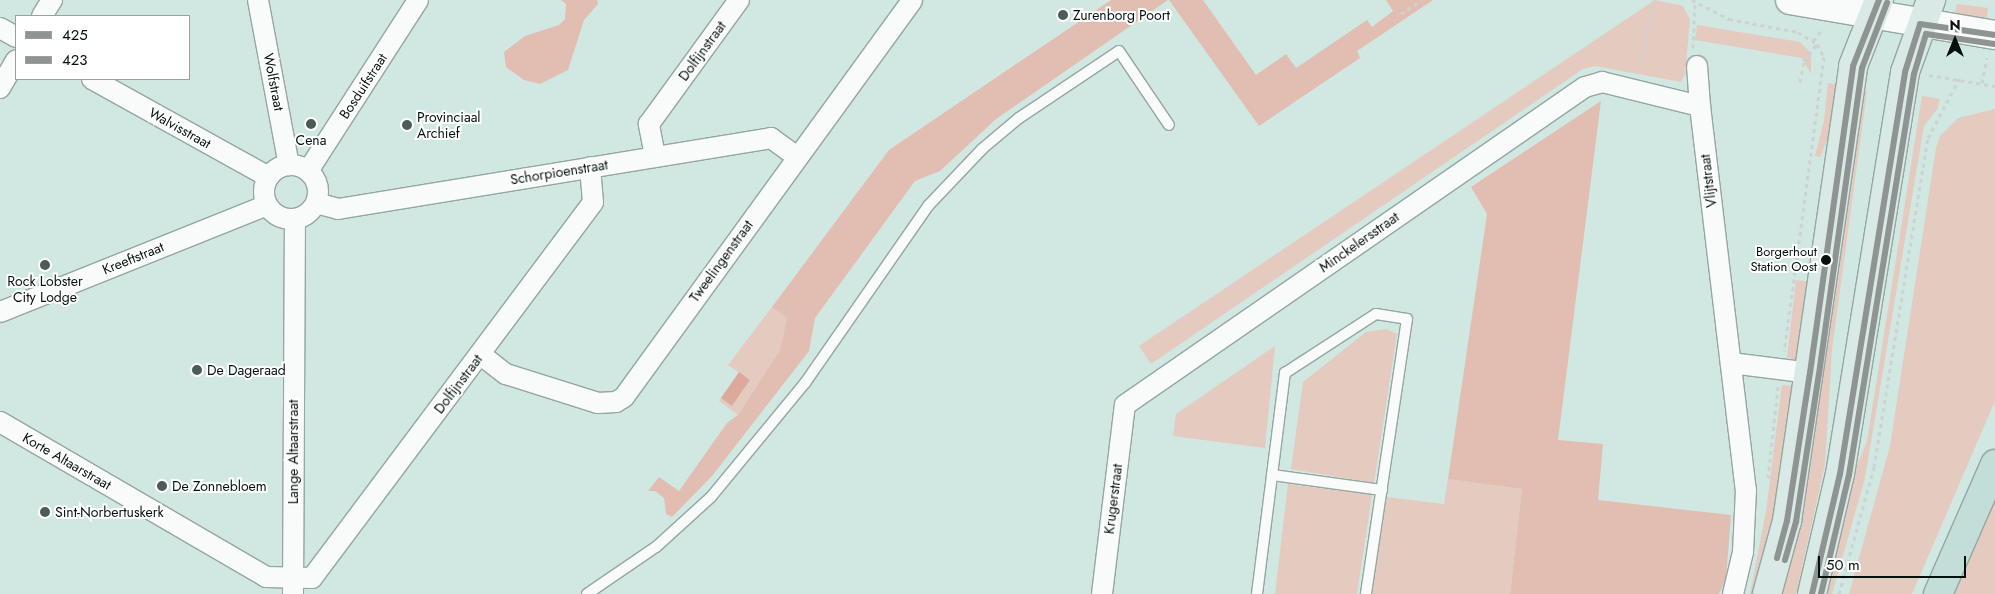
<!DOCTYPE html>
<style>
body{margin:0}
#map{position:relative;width:1995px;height:594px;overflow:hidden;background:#d1e7e1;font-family:Jost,sans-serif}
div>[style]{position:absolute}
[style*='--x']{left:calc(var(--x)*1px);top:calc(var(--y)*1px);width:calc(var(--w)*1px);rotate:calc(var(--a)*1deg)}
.green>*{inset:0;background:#e5cabf}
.forest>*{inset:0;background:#e1beb1}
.water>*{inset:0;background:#dcaa9c}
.path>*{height:3px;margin-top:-1.5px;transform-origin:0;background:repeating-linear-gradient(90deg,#cdd3d2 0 4px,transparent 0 8px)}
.roads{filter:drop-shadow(1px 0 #94a6a1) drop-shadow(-1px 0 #94a6a1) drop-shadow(0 1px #94a6a1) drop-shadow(0 -1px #94a6a1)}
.service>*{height:10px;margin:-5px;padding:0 5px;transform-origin:5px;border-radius:5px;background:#f8fbfa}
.minor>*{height:20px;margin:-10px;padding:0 10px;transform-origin:10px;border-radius:10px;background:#f8fbfa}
.minor>.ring{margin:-10px;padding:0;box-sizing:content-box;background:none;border:20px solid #f8fbfa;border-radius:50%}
.secondary>*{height:28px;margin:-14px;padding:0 14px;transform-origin:14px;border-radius:14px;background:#f8fbfa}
.primary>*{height:28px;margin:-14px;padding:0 14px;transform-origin:14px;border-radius:14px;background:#d9eae6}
.motorway>*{height:28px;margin:-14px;padding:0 14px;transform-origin:14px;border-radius:14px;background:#c3ded9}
.bus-1>*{height:6px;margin:-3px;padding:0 3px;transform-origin:3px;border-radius:3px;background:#8e9492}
.bus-2>*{height:6px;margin:-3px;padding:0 3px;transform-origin:3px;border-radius:3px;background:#8e9492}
.dots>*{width:14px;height:14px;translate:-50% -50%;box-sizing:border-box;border:2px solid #fff;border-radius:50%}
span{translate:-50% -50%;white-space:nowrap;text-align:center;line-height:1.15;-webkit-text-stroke:4px #fff;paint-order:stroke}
.bus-label{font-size:13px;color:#03110d}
.right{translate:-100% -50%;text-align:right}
.poi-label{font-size:14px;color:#03110d}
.left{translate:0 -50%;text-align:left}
.street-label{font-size:14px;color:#03110d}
.legend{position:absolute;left:15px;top:15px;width:175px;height:65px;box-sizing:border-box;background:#fff;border:1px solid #9aa09e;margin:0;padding:6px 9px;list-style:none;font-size:15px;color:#03110d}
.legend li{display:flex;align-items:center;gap:10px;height:25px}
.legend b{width:25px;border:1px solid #9aa09e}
.north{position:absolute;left:1930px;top:15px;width:50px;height:50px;-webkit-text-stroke:4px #fff;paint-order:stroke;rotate:0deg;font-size:14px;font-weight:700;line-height:20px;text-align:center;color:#03110d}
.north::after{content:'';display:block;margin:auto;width:18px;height:22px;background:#03110d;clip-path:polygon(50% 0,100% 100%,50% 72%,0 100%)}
.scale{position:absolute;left:1818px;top:556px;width:148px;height:22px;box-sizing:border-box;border:2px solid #03110d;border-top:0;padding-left:6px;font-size:15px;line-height:18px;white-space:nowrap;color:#03110d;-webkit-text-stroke:4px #fff;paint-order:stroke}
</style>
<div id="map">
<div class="green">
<div style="clip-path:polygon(1655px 0,1683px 6px,1690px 20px,1685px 74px,1681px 82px,1595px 66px,1583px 69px,1151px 364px,1139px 346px)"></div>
<div style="clip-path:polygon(1957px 4px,1988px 8px,1986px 23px,1954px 15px)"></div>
<div style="clip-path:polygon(1697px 25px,1800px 42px,1811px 53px,1811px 74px,1802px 58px,1695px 40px)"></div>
<div style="clip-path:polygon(1828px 83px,1839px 85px,1834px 123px,1820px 157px,1815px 156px,1824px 121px)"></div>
<div style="clip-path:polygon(1861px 90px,1867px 91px,1832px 350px,1825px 464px,1796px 594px,1780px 594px,1803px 498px,1817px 417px)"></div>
<div style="clip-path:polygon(1922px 96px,1940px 99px,1938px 108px,1924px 126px,1865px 478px,1832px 594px,1826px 594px,1852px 477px,1867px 441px)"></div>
<div style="clip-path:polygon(1995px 109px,1995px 401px,1912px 594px,1849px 594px,1890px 446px,1936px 148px,1940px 136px,1958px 118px)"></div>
<div style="clip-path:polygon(1796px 280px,1812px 282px,1798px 358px,1795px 359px,1787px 358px)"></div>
<div style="clip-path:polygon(772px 307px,787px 318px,780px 350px,738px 415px,719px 401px,721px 398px,732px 406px,750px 380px,728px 365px)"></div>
<div style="clip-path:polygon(1387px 329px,1397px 334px,1374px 483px,1291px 469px,1303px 382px,1366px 332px)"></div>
<div style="clip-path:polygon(1275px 346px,1265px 448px,1173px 436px,1176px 414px)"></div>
<div style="clip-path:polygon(1782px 385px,1791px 386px,1797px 393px,1762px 570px,1755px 594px,1750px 594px,1766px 511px)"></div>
<div style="clip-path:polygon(1448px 479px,1522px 489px,1510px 594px,1372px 594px,1386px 497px,1444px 504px)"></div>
<div style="clip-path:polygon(1288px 484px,1372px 495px,1357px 594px,1275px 594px)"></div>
<div style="clip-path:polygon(1995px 495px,1995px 594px,1952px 594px)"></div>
</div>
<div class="forest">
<div style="clip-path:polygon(561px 0,597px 0,598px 4px,584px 20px,568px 70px,540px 84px,524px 80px,506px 67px,504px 52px,525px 36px,559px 25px,565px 19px,566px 4px)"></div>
<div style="clip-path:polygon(1111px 0,1168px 0,996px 119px,940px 171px,915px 181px,815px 318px,809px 351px,712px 476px,672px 517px,666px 514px,664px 498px,655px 491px,648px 491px,659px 477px,679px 491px,727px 423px,738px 415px,780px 350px,787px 318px,772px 307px,889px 150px)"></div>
<div style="clip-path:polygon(1169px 0,1203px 0,1256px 75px,1286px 54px,1296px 68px,1367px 20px,1372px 27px,1393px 11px,1386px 0,1433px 0,1357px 51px,1360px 58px,1259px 126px)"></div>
<div style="clip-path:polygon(1601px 101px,1558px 440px,1603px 444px,1598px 500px,1731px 515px,1726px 578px,1719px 594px,1510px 594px,1522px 489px,1448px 479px,1487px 214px,1471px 187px)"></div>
</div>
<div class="water">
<div style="clip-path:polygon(739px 372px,750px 380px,732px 406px,721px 398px)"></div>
</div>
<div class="path">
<div style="--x:1692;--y:0;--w:42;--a:27.2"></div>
<div style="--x:1729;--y:19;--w:70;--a:10.7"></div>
<div style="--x:1798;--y:32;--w:22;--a:32"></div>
<div style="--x:1817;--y:44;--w:15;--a:62"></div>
<div style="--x:1824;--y:57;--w:297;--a:97.7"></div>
<div style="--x:1401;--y:14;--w:25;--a:-34"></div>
<div style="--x:1813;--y:41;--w:16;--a:-52"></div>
<div style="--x:1693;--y:48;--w:46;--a:-87.5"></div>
<div style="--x:1639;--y:72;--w:73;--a:-79"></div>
<div style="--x:1929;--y:75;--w:67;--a:9.5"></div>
<div style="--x:1800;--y:82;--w:21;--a:-79"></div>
<div style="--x:1804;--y:61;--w:21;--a:-53"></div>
<div style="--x:1982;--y:83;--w:26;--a:-79"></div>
<div style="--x:1768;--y:478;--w:92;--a:-83.7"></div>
<div style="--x:1839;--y:594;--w:132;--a:-74.6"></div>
<div style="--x:1874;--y:467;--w:333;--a:-80.7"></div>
<div style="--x:1928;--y:138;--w:67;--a:-62.3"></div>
</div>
<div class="roads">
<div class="service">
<div style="--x:1272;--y:475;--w:111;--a:7.8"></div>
<div style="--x:587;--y:594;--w:83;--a:-34.3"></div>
<div style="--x:656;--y:547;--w:74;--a:-42.3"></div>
<div style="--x:711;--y:497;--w:148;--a:-50.5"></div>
<div style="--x:805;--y:383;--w:216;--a:-55.2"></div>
<div style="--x:928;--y:206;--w:79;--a:-46.5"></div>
<div style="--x:982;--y:149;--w:48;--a:-40"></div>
<div style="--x:1019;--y:118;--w:120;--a:-33.8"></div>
<div style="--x:1119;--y:51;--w:89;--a:56"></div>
<div style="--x:1257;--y:594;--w:223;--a:-82.8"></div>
<div style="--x:1285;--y:373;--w:108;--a:-33"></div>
<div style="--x:1376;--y:314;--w:31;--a:9"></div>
<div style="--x:1407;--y:319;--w:278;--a:98.5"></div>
</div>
<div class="minor">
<div style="--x:258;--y:0;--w:168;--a:79.4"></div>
<div style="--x:42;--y:16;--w:19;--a:-58"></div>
<div style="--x:0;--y:28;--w:18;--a:29"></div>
<div style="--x:1697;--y:66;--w:40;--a:85.7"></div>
<div style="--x:92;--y:79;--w:202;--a:29"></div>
<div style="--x:0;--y:88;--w:32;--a:-60"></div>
<div style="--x:655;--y:156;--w:33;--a:-101"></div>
<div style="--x:649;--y:124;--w:153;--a:-54"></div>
<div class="ring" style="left:264px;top:165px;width:34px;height:34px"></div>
<div style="--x:308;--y:171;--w:203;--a:-57.2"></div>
<div style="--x:316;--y:203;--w:23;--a:15"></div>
<div style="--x:338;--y:209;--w:439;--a:-9.3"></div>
<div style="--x:771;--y:138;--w:31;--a:36"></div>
<div style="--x:0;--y:312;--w:288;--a:-21.8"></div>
<div style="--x:480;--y:354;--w:33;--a:38"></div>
<div style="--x:506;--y:374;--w:96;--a:17.5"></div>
<div style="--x:598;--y:403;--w:18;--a:-3"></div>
<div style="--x:616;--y:402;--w:9;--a:-32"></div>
<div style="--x:624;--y:397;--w:490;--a:-54"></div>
<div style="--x:1731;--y:363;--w:80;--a:7.2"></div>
<div style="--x:0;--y:422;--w:308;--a:30.2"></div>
<div style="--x:266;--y:577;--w:46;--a:1.2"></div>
<div style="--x:312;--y:578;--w:469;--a:-53.2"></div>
<div style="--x:593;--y:202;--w:35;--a:-95"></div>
<div style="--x:293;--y:594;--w:374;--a:-89.7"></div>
<div style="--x:1102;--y:594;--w:190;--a:-83.1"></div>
<div style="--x:1125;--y:405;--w:559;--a:-34.66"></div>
<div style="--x:1585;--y:87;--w:18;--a:-16"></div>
<div style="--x:1602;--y:82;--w:101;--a:13.8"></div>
<div style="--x:1700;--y:106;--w:387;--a:83.2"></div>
<div style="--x:1746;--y:490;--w:62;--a:92.8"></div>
<div style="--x:1743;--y:552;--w:43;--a:103.4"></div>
</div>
<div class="secondary">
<div style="--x:1790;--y:0;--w:208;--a:9.7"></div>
</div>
<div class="primary">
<div style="--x:1767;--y:594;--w:76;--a:-74.7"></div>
<div style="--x:1787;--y:521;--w:460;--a:-81.7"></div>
<div style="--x:1853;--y:66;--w:71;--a:-68.5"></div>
<div style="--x:1812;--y:594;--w:123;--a:-76.9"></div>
<div style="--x:1840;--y:474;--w:407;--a:-80.8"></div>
<div style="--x:1905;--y:72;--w:77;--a:-70.1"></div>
</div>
<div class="motorway">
<div style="--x:1938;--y:594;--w:142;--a:-66.3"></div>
</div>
</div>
<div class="bus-1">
<div style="--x:1777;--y:558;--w:38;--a:-75"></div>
<div style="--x:1787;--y:521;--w:150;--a:-81.2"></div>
<div style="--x:1810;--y:373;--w:310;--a:-82"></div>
<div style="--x:1853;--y:66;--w:71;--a:-68.5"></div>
<div style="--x:1812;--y:594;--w:123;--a:-76.9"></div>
<div style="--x:1840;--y:474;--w:407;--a:-80.8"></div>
<div style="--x:1905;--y:72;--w:50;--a:-72.6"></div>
<div style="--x:1920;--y:24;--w:76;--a:8.3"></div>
</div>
<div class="bus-2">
<div style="--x:1785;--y:560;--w:40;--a:-74"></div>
<div style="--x:1796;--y:522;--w:150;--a:-81.2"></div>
<div style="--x:1819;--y:374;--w:309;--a:-82"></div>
<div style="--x:1862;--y:68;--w:70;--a:-69"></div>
<div style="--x:1821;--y:594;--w:122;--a:-76.8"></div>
<div style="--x:1849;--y:475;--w:406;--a:-80.8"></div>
<div style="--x:1914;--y:74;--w:42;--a:-73.3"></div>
<div style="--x:1926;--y:34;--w:69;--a:8.4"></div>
</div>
<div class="dots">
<div style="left:1063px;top:15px;background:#4b5c57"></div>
<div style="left:311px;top:124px;background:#4b5c57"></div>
<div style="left:407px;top:125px;background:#4b5c57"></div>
<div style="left:1826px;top:260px;background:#03110d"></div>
<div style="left:45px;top:265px;background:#4b5c57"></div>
<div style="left:197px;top:370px;background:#4b5c57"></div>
<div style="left:162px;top:486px;background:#4b5c57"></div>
<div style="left:45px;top:512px;background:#4b5c57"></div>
</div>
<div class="bus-label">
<span class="right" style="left:1817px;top:260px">Borgerhout<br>Station Oost</span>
</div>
<div class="poi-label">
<span class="left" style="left:1073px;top:15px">Zurenborg Poort</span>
<span class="left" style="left:417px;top:125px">Provinciaal<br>Archief</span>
<span style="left:311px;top:140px">Cena</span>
<span style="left:45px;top:289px">Rock Lobster<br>City Lodge</span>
<span class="left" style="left:207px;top:370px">De Dageraad</span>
<span class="left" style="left:172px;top:486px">De Zonnebloem</span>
<span class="left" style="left:55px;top:512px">Sint-Norbertuskerk</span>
</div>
<div class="street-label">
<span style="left:702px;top:51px;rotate:-54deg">Dolfijnstraat</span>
<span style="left:274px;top:82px;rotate:79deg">Wolfstraat</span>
<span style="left:363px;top:86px;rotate:-57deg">Bosduifstraat</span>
<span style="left:180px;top:128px;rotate:29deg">Walvisstraat</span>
<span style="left:559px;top:172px;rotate:-9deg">Schorpioenstraat</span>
<span style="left:1708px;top:181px;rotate:-97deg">Vlijtstraat</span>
<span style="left:1359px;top:242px;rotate:-35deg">Minckelersstraat</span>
<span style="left:133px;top:258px;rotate:-22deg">Kreeftstraat</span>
<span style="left:721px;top:261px;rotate:-54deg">Tweelingenstraat</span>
<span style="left:458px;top:384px;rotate:-53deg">Dolfijnstraat</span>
<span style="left:293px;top:452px;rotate:-90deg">Lange Altaarstraat</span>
<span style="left:67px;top:461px;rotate:30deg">Korte Altaarstraat</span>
<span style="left:1113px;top:499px;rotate:-83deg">Krugerstraat</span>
</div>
<ul class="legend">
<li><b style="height:6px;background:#8e9492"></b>425</li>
<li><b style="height:6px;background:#8e9492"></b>423</li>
</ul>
<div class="north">N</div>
<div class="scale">50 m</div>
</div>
